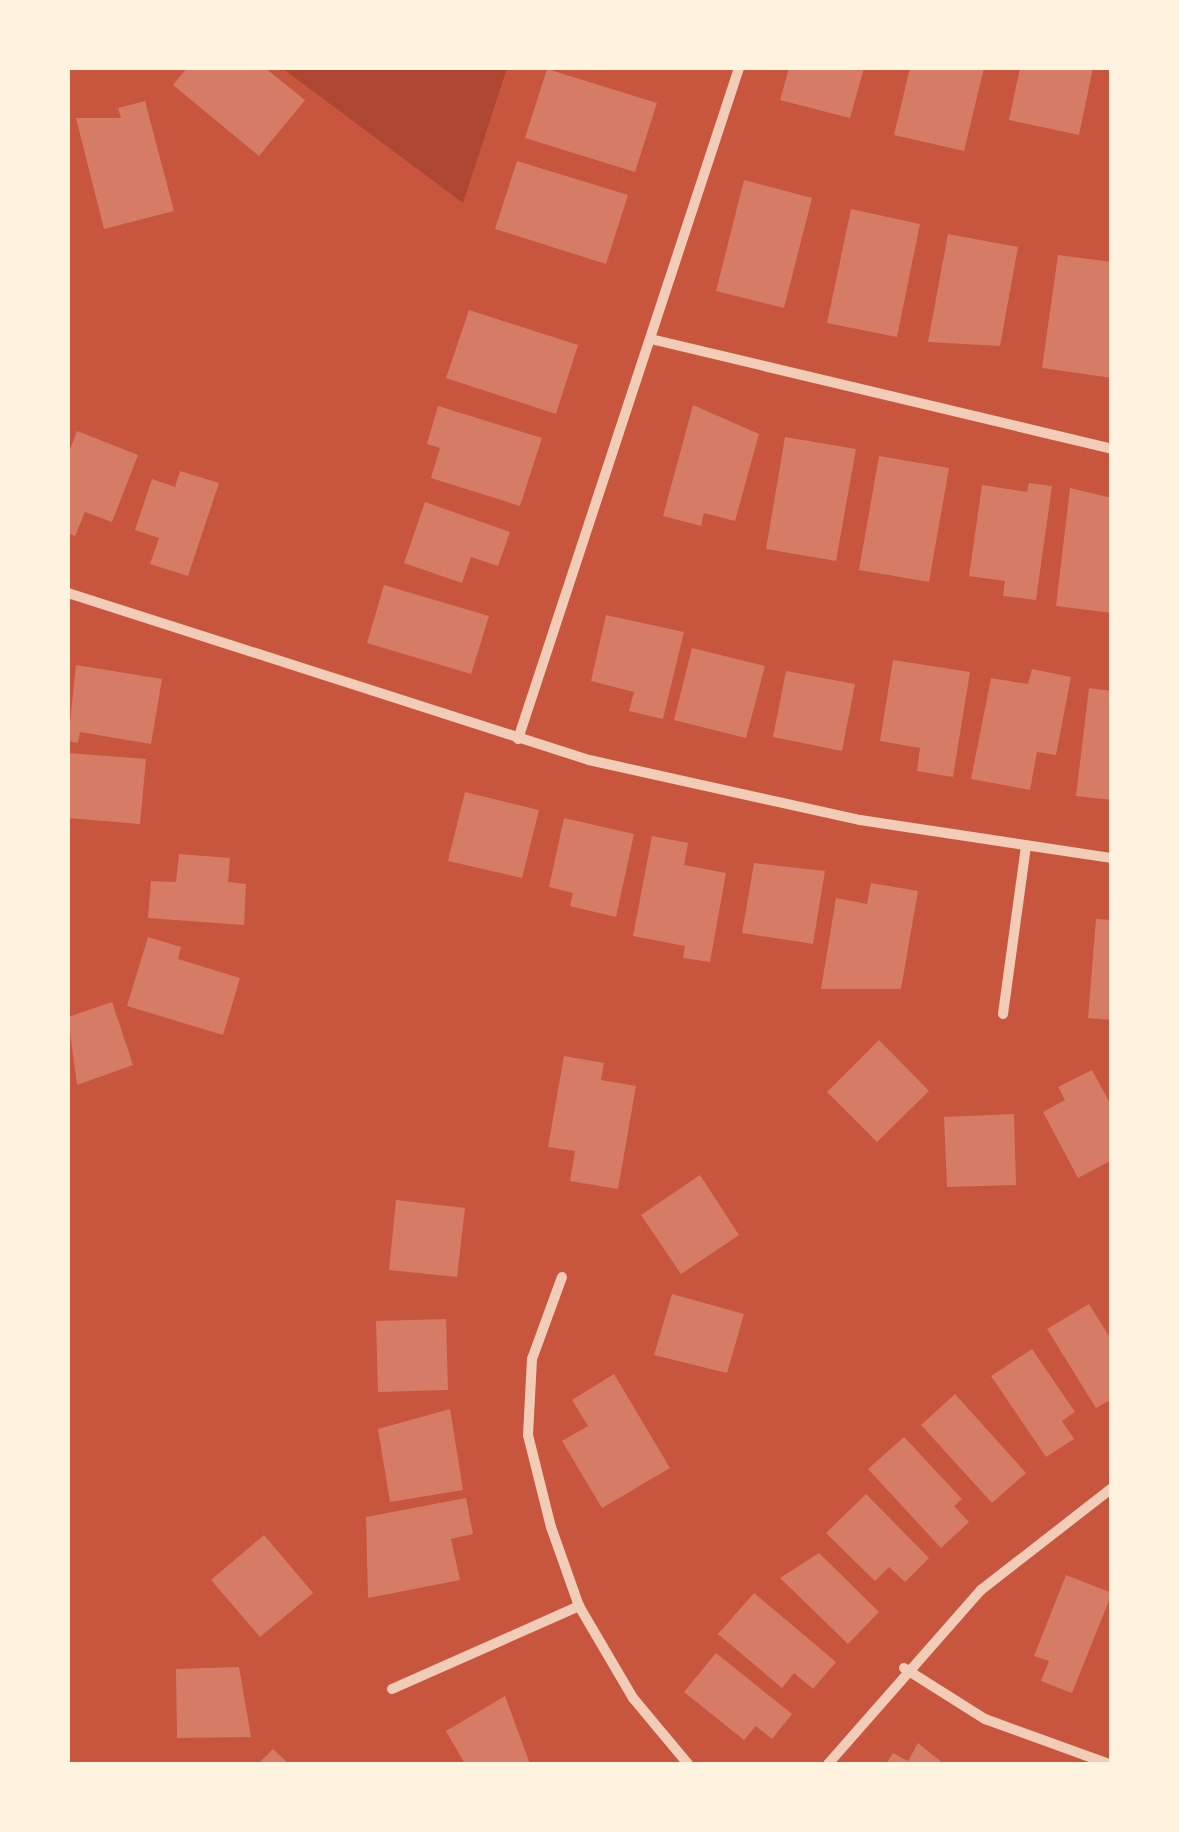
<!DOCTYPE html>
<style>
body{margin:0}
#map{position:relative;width:1179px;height:1832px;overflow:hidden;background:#c8553d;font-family:Inter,sans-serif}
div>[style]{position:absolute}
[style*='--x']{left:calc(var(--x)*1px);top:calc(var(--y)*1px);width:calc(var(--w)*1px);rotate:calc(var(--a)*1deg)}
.green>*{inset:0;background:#ae4732}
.building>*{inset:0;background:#d67c66}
.minor>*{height:10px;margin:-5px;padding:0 5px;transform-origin:5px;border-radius:5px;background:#f1ccb7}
span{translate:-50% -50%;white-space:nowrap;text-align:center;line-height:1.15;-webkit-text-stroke:8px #fff3e0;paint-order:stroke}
.frame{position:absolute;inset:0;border:70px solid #fff3e0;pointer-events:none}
</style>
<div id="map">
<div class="green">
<div style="clip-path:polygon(282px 68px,507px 68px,463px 203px)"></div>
</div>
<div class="building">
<div style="clip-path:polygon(187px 68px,265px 68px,305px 100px,259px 156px,173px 85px)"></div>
<div style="clip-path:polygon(789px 68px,864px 68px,850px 118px,780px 100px)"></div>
<div style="clip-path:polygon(910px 68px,984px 68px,964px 151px,894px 135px)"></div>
<div style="clip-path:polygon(1020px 68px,1093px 68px,1079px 135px,1009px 120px)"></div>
<div style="clip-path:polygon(547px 69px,657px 103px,635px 172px,525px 138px)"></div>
<div style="clip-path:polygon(145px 101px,174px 211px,104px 229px,76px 118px,121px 118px,118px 108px)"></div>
<div style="clip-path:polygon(517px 161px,628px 195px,606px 264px,495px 229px)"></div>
<div style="clip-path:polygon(744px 180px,812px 198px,784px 308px,716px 291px)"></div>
<div style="clip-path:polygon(851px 209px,920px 224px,897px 337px,827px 323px)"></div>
<div style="clip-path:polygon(948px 234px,1018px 247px,1000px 346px,928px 342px)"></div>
<div style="clip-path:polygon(1058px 255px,1112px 262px,1112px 378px,1042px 368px)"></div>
<div style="clip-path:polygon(469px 310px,578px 345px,556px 414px,446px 378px)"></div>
<div style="clip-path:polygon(693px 405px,759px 434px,735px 521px,704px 513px,701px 526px,663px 516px)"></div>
<div style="clip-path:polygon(438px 406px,542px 438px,520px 506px,431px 478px,440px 448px,427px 444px)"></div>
<div style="clip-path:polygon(77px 431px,138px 455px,112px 522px,85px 512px,75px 536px,68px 533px,68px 455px)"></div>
<div style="clip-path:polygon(785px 437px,856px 449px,836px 561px,766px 549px)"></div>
<div style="clip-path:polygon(879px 456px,949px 468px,929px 582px,859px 570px)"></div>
<div style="clip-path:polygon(180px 471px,219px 483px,188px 576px,150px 564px,159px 538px,135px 530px,152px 479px,175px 487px)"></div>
<div style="clip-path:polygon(1029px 483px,1052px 486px,1036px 600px,1003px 596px,1005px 581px,969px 576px,982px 485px,1027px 492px)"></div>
<div style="clip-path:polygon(1070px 488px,1112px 498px,1112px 613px,1056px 606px)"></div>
<div style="clip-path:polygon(425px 502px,510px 532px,498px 566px,471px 557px,462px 583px,404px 563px)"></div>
<div style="clip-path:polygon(384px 585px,489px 616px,471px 674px,367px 643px)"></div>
<div style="clip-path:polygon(606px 615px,684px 632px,663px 719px,629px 711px,634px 692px,591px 681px)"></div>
<div style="clip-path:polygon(692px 648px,765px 666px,746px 738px,674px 720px)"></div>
<div style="clip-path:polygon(893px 660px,970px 672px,953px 777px,917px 771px,920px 748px,880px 741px)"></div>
<div style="clip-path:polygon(76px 665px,162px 679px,151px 744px,80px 732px,78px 743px,68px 741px)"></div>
<div style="clip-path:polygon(1032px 669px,1071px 677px,1056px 755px,1037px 752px,1030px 790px,971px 779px,991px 678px,1028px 684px)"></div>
<div style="clip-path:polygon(786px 671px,855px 684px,842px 751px,773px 737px)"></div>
<div style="clip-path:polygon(1089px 688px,1112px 691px,1112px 800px,1076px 796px)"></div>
<div style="clip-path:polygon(68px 753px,146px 759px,140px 824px,68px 818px)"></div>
<div style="clip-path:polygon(465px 792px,539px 810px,522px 878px,448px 861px)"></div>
<div style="clip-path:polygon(564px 818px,634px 834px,616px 917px,570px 906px,573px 893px,549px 887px)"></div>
<div style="clip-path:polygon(652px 836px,688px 843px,684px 865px,726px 873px,710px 962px,683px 958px,685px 946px,633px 936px)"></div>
<div style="clip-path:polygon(179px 854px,230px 858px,228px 882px,246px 884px,244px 925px,148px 918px,151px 881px,176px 882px)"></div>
<div style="clip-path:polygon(754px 863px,825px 871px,813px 944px,742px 933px)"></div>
<div style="clip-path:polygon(871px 883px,918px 891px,901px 989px,821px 989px,836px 898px,867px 904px)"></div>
<div style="clip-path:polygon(1096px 919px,1112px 920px,1112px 1020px,1088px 1018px)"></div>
<div style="clip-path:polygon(148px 937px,181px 947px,178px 959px,240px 978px,223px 1035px,127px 1006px)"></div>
<div style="clip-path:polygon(112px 1002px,133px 1065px,77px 1085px,68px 1017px)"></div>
<div style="clip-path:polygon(879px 1040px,929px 1091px,877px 1142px,827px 1092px)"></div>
<div style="clip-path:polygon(564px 1056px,604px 1063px,601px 1080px,636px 1086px,618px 1189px,570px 1181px,575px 1151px,548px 1147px)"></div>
<div style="clip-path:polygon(1092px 1070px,1112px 1107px,1112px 1160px,1078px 1178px,1043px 1112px,1065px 1100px,1058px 1087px)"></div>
<div style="clip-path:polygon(1014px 1114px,1016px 1185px,947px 1187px,944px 1117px)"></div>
<div style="clip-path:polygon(700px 1175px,739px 1235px,681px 1274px,641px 1215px)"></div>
<div style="clip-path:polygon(396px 1200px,465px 1208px,457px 1277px,389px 1270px)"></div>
<div style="clip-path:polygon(672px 1294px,744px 1314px,727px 1373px,654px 1355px)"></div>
<div style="clip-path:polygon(1089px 1304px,1112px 1341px,1112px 1399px,1096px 1408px,1047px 1329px)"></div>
<div style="clip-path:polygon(446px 1319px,448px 1390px,378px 1392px,376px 1321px)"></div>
<div style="clip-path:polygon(1032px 1349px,1075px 1412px,1062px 1421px,1074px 1439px,1046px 1457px,991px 1376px)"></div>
<div style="clip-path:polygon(614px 1374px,670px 1468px,602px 1508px,562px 1441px,588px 1426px,572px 1400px)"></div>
<div style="clip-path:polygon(955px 1394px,1026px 1473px,992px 1503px,921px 1425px)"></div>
<div style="clip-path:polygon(450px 1409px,463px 1490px,390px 1502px,378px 1429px)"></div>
<div style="clip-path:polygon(904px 1437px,962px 1499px,954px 1506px,969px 1522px,941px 1548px,868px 1469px)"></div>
<div style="clip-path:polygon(866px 1494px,929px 1558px,905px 1582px,889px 1567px,875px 1581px,826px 1533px)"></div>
<div style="clip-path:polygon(466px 1498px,473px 1534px,451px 1539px,460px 1580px,368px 1598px,366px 1517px)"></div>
<div style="clip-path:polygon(264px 1535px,313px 1593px,260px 1637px,211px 1580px)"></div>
<div style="clip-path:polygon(819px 1553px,879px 1612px,848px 1644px,780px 1578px)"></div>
<div style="clip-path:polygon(1066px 1575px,1112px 1593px,1072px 1693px,1041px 1681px,1049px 1661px,1034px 1656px)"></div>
<div style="clip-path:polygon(754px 1593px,836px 1662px,813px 1689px,794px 1673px,782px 1688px,718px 1634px)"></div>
<div style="clip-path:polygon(716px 1653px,792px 1714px,772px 1739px,756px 1726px,744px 1740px,684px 1692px)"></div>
<div style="clip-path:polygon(239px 1667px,251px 1737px,177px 1738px,176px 1669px)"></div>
<div style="clip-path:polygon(505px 1696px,530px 1764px,465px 1764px,446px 1731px)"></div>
<div style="clip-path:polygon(918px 1743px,944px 1764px,886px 1764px,893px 1753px,908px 1761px)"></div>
<div style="clip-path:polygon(273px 1749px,289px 1764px,258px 1764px)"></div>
</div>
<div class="minor">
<div style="--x:655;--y:340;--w:470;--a:13.4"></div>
<div style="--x:68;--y:593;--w:547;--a:17.77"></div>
<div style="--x:589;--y:760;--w:278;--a:12.5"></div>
<div style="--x:860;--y:820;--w:255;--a:8.6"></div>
<div style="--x:518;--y:739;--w:706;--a:-71.77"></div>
<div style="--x:1003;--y:1014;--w:170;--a:-82.2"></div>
<div style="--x:562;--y:1277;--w:87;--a:110.1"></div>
<div style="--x:532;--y:1359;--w:76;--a:93"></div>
<div style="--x:528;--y:1435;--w:95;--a:76"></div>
<div style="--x:551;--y:1527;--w:84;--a:70.5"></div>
<div style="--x:579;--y:1606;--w:107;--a:59.6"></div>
<div style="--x:633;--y:1698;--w:86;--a:50.2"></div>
<div style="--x:904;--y:1668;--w:96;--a:32.2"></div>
<div style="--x:985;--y:1719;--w:132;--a:19.9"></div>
<div style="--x:392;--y:1689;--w:205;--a:-23.9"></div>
<div style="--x:828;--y:1764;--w:232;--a:-48.7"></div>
<div style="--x:981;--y:1590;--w:166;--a:-37.9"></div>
</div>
<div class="frame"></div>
</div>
